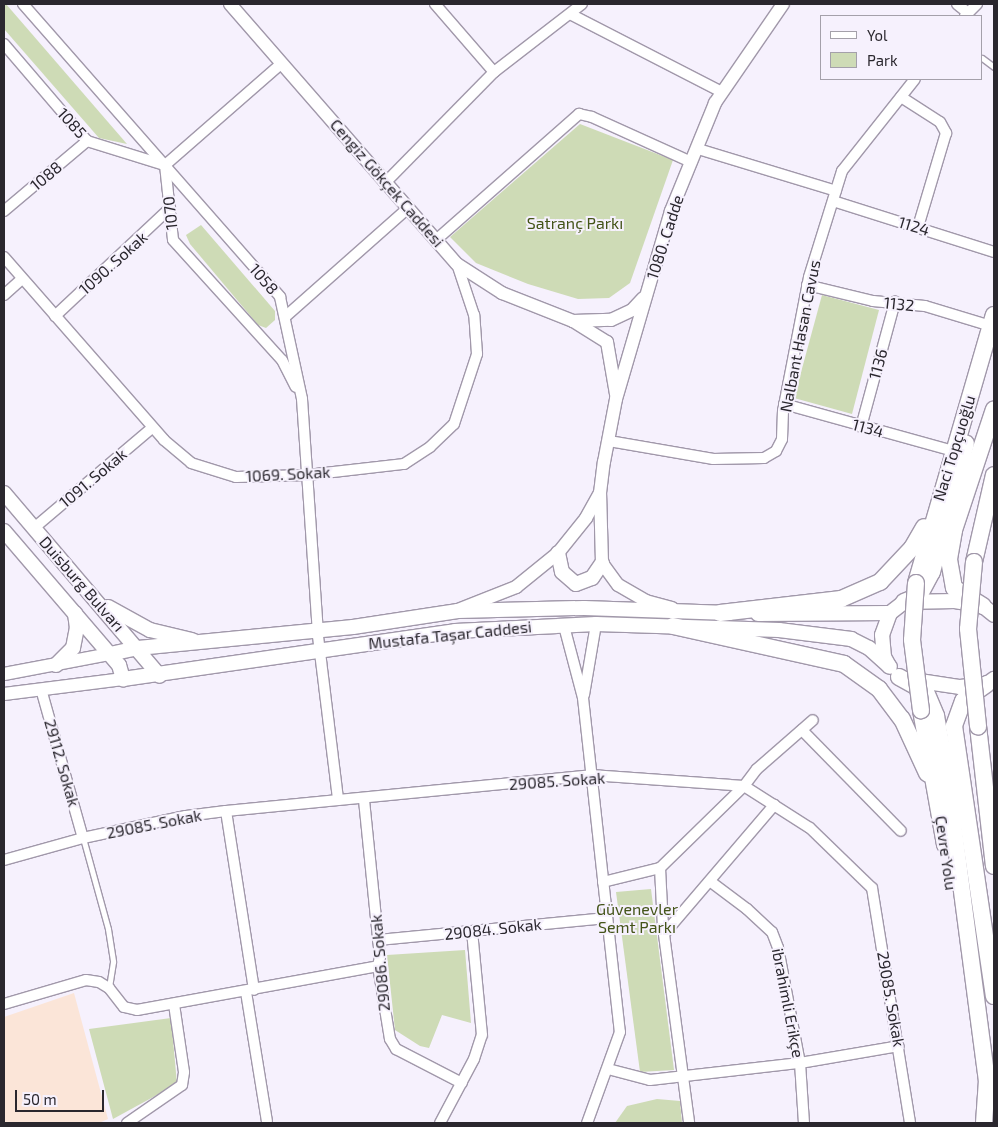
<!DOCTYPE html>
<meta charset="utf-8">
<style>
body{margin:0}
#map{position:relative;width:998px;height:1127px;overflow:hidden;background:#f6f1fd;font-family:"Exo 2",sans-serif}
div>[style]{position:absolute}
[style*='--x']{left:calc(var(--x)*1px);top:calc(var(--y)*1px);width:calc(var(--w)*1px);rotate:calc(var(--a)*1deg)}
.education>*{inset:0;background:#fbe5d8}
.green>*{inset:0;background:#cedbb6}
.roads{filter:drop-shadow(1px 0 #a198aa) drop-shadow(-1px 0 #a198aa) drop-shadow(0 1px #a198aa) drop-shadow(0 -1px #a198aa)}
.service>*{height:5px;margin:-2.5px;padding:0 2.5px;transform-origin:2.5px;border-radius:2.5px;background:#fff}
.minor>*{height:10px;margin:-5px;padding:0 5px;transform-origin:5px;border-radius:5px;background:#fff}
.tertiary>*{height:12px;margin:-6px;padding:0 6px;transform-origin:6px;border-radius:6px;background:#fff}
.secondary>*{height:14px;margin:-7px;padding:0 7px;transform-origin:7px;border-radius:7px;background:#fff}
.primary>*{height:16px;margin:-8px;padding:0 8px;transform-origin:8px;border-radius:8px;background:#fff}
.bridges{filter:drop-shadow(1px 0 #a198aa) drop-shadow(-1px 0 #a198aa) drop-shadow(0 1px #a198aa) drop-shadow(0 -1px #a198aa)}
.primary-bridge>*{height:16px;margin:-8px;padding:0 8px;transform-origin:8px;border-radius:8px;background:#fff}
span{translate:-50% -50%;white-space:nowrap;text-align:center;line-height:1.15;-webkit-text-stroke:4px #f6f1fd;paint-order:stroke}
.street-label{font-size:16px;color:#2a272e}
.park-label{font-size:16px;color:#445419}
.frame{position:absolute;inset:0;border:5px solid #2a272e;pointer-events:none}
.legend{position:absolute;left:820px;top:15px;width:162px;height:65px;box-sizing:border-box;background:#f6f1fd;border:1px solid #a4a0aa;margin:0;padding:6px 9px;list-style:none;font-size:15px;color:#2a272e}
.legend li{display:flex;align-items:center;gap:10px;height:25px}
.legend b{width:25px;border:1px solid #a4a0aa}
.scale{position:absolute;left:15px;top:1090px;width:89px;height:22px;box-sizing:border-box;border:2px solid #2a272e;border-top:0;padding-left:6px;font-size:15px;line-height:18px;white-space:nowrap;color:#2a272e;-webkit-text-stroke:4px #f6f1fd;paint-order:stroke}
</style>
<div id="map">
<div class="education">
<div style="clip-path:polygon(74px 993px,108px 1119px,99px 1123px,4px 1123px,4px 1017px)"></div>
</div>
<div class="green">
<div style="clip-path:polygon(4px 4px,6px 4px,127px 144px,99px 138px,4px 29px)"></div>
<div style="clip-path:polygon(580px 124px,673px 160px,630px 283px,609px 298px,578px 299px,528px 284px,476px 263px,450px 237px)"></div>
<div style="clip-path:polygon(201px 225px,275px 311px,275px 320px,266px 328px,258px 325px,190px 244px,186px 235px)"></div>
<div style="clip-path:polygon(822px 295px,879px 310px,852px 414px,794px 398px)"></div>
<div style="clip-path:polygon(651px 889px,674px 1070px,640px 1072px,616px 892px)"></div>
<div style="clip-path:polygon(465px 950px,471px 1023px,442px 1015px,429px 1048px,420px 1046px,395px 1030px,387px 955px)"></div>
<div style="clip-path:polygon(171px 1018px,177px 1084px,113px 1119px,89px 1029px)"></div>
<div style="clip-path:polygon(657px 1099px,680px 1101px,682px 1123px,615px 1123px,627px 1106px)"></div>
</div>
<div class="roads">
<div class="service">
<div style="--x:982;--y:58;--w:15;--a:37"></div>
<div style="--x:83;--y:838;--w:94;--a:74.6"></div>
<div style="--x:108;--y:929;--w:33;--a:81"></div>
<div style="--x:113;--y:962;--w:26;--a:99"></div>
</div>
<div class="minor">
<div style="--x:23;--y:4;--w:390;--a:48.7"></div>
<div style="--x:280;--y:297;--w:104;--a:77.8"></div>
<div style="--x:302;--y:399;--w:238;--a:86.1"></div>
<div style="--x:318;--y:636;--w:165;--a:83"></div>
<div style="--x:435;--y:4;--w:90;--a:49.1"></div>
<div style="--x:957;--y:4;--w:14;--a:39"></div>
<div style="--x:572;--y:15;--w:169;--a:27.2"></div>
<div style="--x:965;--y:16;--w:17;--a:-45"></div>
<div style="--x:4;--y:44;--w:128;--a:49.4"></div>
<div style="--x:87;--y:141;--w:81;--a:17.3"></div>
<div style="--x:282;--y:63;--w:155;--a:138.9"></div>
<div style="--x:165;--y:165;--w:75;--a:83.9"></div>
<div style="--x:173;--y:240;--w:162;--a:47.8"></div>
<div style="--x:282;--y:360;--w:30;--a:63"></div>
<div style="--x:901;--y:97;--w:46;--a:32.7"></div>
<div style="--x:940;--y:122;--w:13;--a:61"></div>
<div style="--x:946;--y:133;--w:98;--a:106.6"></div>
<div style="--x:698;--y:149;--w:144;--a:16.9"></div>
<div style="--x:386;--y:182;--w:154;--a:-45.5"></div>
<div style="--x:494;--y:72;--w:111;--a:-37.7"></div>
<div style="--x:833;--y:201;--w:169;--a:17.6"></div>
<div style="--x:4;--y:211;--w:109;--a:-40.1"></div>
<div style="--x:436;--y:240;--w:191;--a:-41.4"></div>
<div style="--x:579;--y:114;--w:13;--a:13"></div>
<div style="--x:592;--y:117;--w:109;--a:24.4"></div>
<div style="--x:4;--y:257;--w:243;--a:48.8"></div>
<div style="--x:164;--y:440;--w:35;--a:40"></div>
<div style="--x:191;--y:463;--w:47;--a:17.3"></div>
<div style="--x:236;--y:477;--w:71;--a:-1.6"></div>
<div style="--x:307;--y:475;--w:98;--a:-6.5"></div>
<div style="--x:404;--y:464;--w:31;--a:-33"></div>
<div style="--x:430;--y:447;--w:33;--a:-44"></div>
<div style="--x:454;--y:424;--w:74;--a:-71.8"></div>
<div style="--x:477;--y:354;--w:39;--a:-94"></div>
<div style="--x:474;--y:315;--w:54;--a:-108.4"></div>
<div style="--x:807;--y:285;--w:68;--a:13.6"></div>
<div style="--x:873;--y:301;--w:52;--a:5.5"></div>
<div style="--x:925;--y:306;--w:69;--a:16.9"></div>
<div style="--x:4;--y:295;--w:24;--a:-42"></div>
<div style="--x:55;--y:316;--w:158;--a:-43.2"></div>
<div style="--x:285;--y:317;--w:164;--a:-41.5"></div>
<div style="--x:784;--y:404;--w:175;--a:15.5"></div>
<div style="--x:861;--y:427;--w:130;--a:-74.8"></div>
<div style="--x:609;--y:441;--w:106;--a:9.8"></div>
<div style="--x:713;--y:459;--w:51;--a:-1.1"></div>
<div style="--x:764;--y:458;--w:14;--a:-30"></div>
<div style="--x:776;--y:451;--w:13;--a:-63"></div>
<div style="--x:782;--y:439;--w:28;--a:-88"></div>
<div style="--x:783;--y:411;--w:136;--a:-79"></div>
<div style="--x:809;--y:277;--w:111;--a:-72.7"></div>
<div style="--x:842;--y:171;--w:117;--a:-51.6"></div>
<div style="--x:34;--y:528;--w:155;--a:-40.3"></div>
<div style="--x:564;--y:626;--w:74;--a:75.2"></div>
<div style="--x:583;--y:698;--w:336;--a:83.7"></div>
<div style="--x:620;--y:1032;--w:97;--a:109.9"></div>
<div style="--x:41;--y:689;--w:155;--a:74.3"></div>
<div style="--x:584;--y:695;--w:72;--a:-80.4"></div>
<div style="--x:802;--y:730;--w:141;--a:45.6"></div>
<div style="--x:364;--y:800;--w:158;--a:84.2"></div>
<div style="--x:380;--y:957;--w:9;--a:103"></div>
<div style="--x:378;--y:966;--w:74;--a:80.7"></div>
<div style="--x:390;--y:1039;--w:12;--a:59"></div>
<div style="--x:396;--y:1049;--w:74;--a:27.3"></div>
<div style="--x:226;--y:811;--w:181;--a:81.1"></div>
<div style="--x:4;--y:860;--w:82;--a:-15.6"></div>
<div style="--x:83;--y:838;--w:105;--a:-12.1"></div>
<div style="--x:186;--y:816;--w:40;--a:-7.1"></div>
<div style="--x:226;--y:811;--w:367;--a:-5.6"></div>
<div style="--x:591;--y:775;--w:153;--a:4.1"></div>
<div style="--x:744;--y:786;--w:78;--a:32.5"></div>
<div style="--x:810;--y:828;--w:86;--a:44.1"></div>
<div style="--x:872;--y:888;--w:238;--a:80.8"></div>
<div style="--x:660;--y:868;--w:59;--a:87.1"></div>
<div style="--x:663;--y:927;--w:198;--a:82.4"></div>
<div style="--x:603;--y:882;--w:59;--a:-13.8"></div>
<div style="--x:660;--y:868;--w:117;--a:-44.3"></div>
<div style="--x:744;--y:786;--w:21;--a:-53"></div>
<div style="--x:757;--y:769;--w:74;--a:-41.2"></div>
<div style="--x:711;--y:882;--w:45;--a:36.9"></div>
<div style="--x:747;--y:909;--w:34;--a:43"></div>
<div style="--x:772;--y:932;--w:17;--a:69"></div>
<div style="--x:778;--y:948;--w:117;--a:79.2"></div>
<div style="--x:800;--y:1063;--w:60;--a:86.2"></div>
<div style="--x:664;--y:934;--w:170;--a:-49.5"></div>
<div style="--x:378;--y:940;--w:230;--a:-5.5"></div>
<div style="--x:246;--y:992;--w:131;--a:80.8"></div>
<div style="--x:4;--y:1004;--w:85;--a:-16.3"></div>
<div style="--x:86;--y:980;--w:13;--a:9"></div>
<div style="--x:99;--y:982;--w:12;--a:31"></div>
<div style="--x:109;--y:988;--w:24;--a:52"></div>
<div style="--x:124;--y:1007;--w:13;--a:13"></div>
<div style="--x:137;--y:1010;--w:245;--a:-10.3"></div>
<div style="--x:608;--y:1069;--w:43;--a:14.7"></div>
<div style="--x:650;--y:1080;--w:151;--a:-6.5"></div>
<div style="--x:800;--y:1063;--w:100;--a:-9.7"></div>
<div style="--x:127;--y:1123;--w:67;--a:-34.6"></div>
<div style="--x:182;--y:1085;--w:13;--a:-81"></div>
<div style="--x:184;--y:1072;--w:69;--a:-98.4"></div>
<div style="--x:440;--y:1123;--w:72;--a:-62"></div>
<div style="--x:474;--y:1059;--w:25;--a:-72"></div>
<div style="--x:482;--y:1035;--w:104;--a:-95.5"></div>
</div>
<div class="tertiary">
<div style="--x:230;--y:4;--w:345;--a:48.9"></div>
<div style="--x:457;--y:264;--w:54;--a:32.8"></div>
<div style="--x:502;--y:293;--w:76;--a:21.5"></div>
<div style="--x:573;--y:321;--w:40;--a:32"></div>
<div style="--x:607;--y:342;--w:53;--a:80.2"></div>
<div style="--x:573;--y:321;--w:38;--a:-2"></div>
<div style="--x:611;--y:320;--w:23;--a:-25"></div>
<div style="--x:632;--y:310;--w:16;--a:-47"></div>
<div style="--x:672;--y:608;--w:27;--a:-165"></div>
<div style="--x:646;--y:601;--w:32;--a:-150"></div>
<div style="--x:618;--y:585;--w:27;--a:-126"></div>
<div style="--x:602;--y:563;--w:70;--a:-91.6"></div>
<div style="--x:600;--y:493;--w:31;--a:-83"></div>
<div style="--x:604;--y:462;--w:64;--a:-79.2"></div>
<div style="--x:616;--y:399;--w:196;--a:-73.7"></div>
<div style="--x:671;--y:211;--w:117;--a:-67.8"></div>
<div style="--x:715;--y:103;--w:120;--a:-55.5"></div>
<div style="--x:455;--y:611;--w:66;--a:-21.5"></div>
<div style="--x:516;--y:587;--w:54;--a:-39"></div>
<div style="--x:558;--y:553;--w:45;--a:-51.3"></div>
<div style="--x:586;--y:518;--w:29;--a:-61"></div>
<div style="--x:4;--y:674;--w:108;--a:-10.7"></div>
<div style="--x:4;--y:694;--w:120;--a:-7.2"></div>
</div>
<div class="secondary">
<div style="--x:4;--y:493;--w:240;--a:49.6"></div>
<div style="--x:4;--y:531;--w:177;--a:49.4"></div>
<div style="--x:119;--y:665;--w:15;--a:74"></div>
<div style="--x:123;--y:679;--w:335;--a:-8.2"></div>
<div style="--x:455;--y:631;--w:141;--a:-2.8"></div>
<div style="--x:596;--y:624;--w:183;--a:1.9"></div>
<div style="--x:779;--y:630;--w:73;--a:7.1"></div>
<div style="--x:851;--y:639;--w:20;--a:27"></div>
<div style="--x:869;--y:648;--w:28;--a:42"></div>
<div style="--x:558;--y:553;--w:19;--a:78"></div>
<div style="--x:562;--y:572;--w:18;--a:41"></div>
<div style="--x:576;--y:584;--w:17;--a:-21"></div>
<div style="--x:592;--y:578;--w:18;--a:-56"></div>
<div style="--x:108;--y:607;--w:48;--a:28.7"></div>
<div style="--x:150;--y:630;--w:43;--a:13.4"></div>
<div style="--x:758;--y:614;--w:132;--a:-0.4"></div>
<div style="--x:110;--y:654;--w:29;--a:-12"></div>
<div style="--x:138;--y:648;--w:216;--a:-5.6"></div>
<div style="--x:353;--y:627;--w:106;--a:-8.7"></div>
<div style="--x:458;--y:611;--w:126;--a:-1.4"></div>
<div style="--x:584;--y:608;--w:145;--a:2"></div>
<div style="--x:56;--y:665;--w:24;--a:-45"></div>
<div style="--x:73;--y:648;--w:20;--a:-79"></div>
<div style="--x:77;--y:628;--w:15;--a:-98"></div>
<div style="--x:889;--y:666;--w:10;--a:-119"></div>
<div style="--x:884;--y:657;--w:22;--a:-95"></div>
<div style="--x:882;--y:635;--w:23;--a:-70"></div>
<div style="--x:890;--y:613;--w:18;--a:-38"></div>
<div style="--x:904;--y:602;--w:51;--a:-1.1"></div>
<div style="--x:955;--y:601;--w:28;--a:10"></div>
<div style="--x:983;--y:606;--w:14;--a:39"></div>
<div style="--x:913;--y:680;--w:48;--a:8.5"></div>
<div style="--x:960;--y:687;--w:27;--a:-6"></div>
<div style="--x:987;--y:684;--w:9;--a:-36"></div>
</div>
<div class="primary">
<div style="--x:974;--y:562;--w:89;--a:-77.1"></div>
<div style="--x:916;--y:583;--w:279;--a:-73.8"></div>
<div style="--x:904;--y:602;--w:16;--a:-22"></div>
<div style="--x:919;--y:596;--w:27;--a:-62"></div>
<div style="--x:932;--y:572;--w:133;--a:-75.2"></div>
<div style="--x:983;--y:606;--w:34;--a:-148"></div>
<div style="--x:954;--y:588;--w:29;--a:-100"></div>
<div style="--x:949;--y:559;--w:29;--a:-80"></div>
<div style="--x:954;--y:530;--w:127;--a:-71.7"></div>
<div style="--x:720;--y:613;--w:122;--a:-6.6"></div>
<div style="--x:841;--y:599;--w:43;--a:-23.6"></div>
<div style="--x:880;--y:582;--w:47;--a:-46.7"></div>
<div style="--x:912;--y:548;--w:24;--a:-60"></div>
<div style="--x:673;--y:626;--w:175;--a:12.5"></div>
<div style="--x:844;--y:664;--w:43;--a:35.5"></div>
<div style="--x:879;--y:689;--w:38;--a:53"></div>
<div style="--x:902;--y:719;--w:60;--a:65.2"></div>
<div style="--x:899;--y:677;--w:31;--a:29"></div>
<div style="--x:926;--y:692;--w:26;--a:67"></div>
<div style="--x:936;--y:716;--w:55;--a:79.5"></div>
<div style="--x:946;--y:770;--w:313;--a:82.5"></div>
<div style="--x:987;--y:1080;--w:43;--a:94"></div>
<div style="--x:987;--y:684;--w:29;--a:145"></div>
<div style="--x:963;--y:701;--w:27;--a:110"></div>
<div style="--x:954;--y:726;--w:273;--a:81.6"></div>
<div style="--x:921;--y:710;--w:137;--a:79.9"></div>
<div style="--x:978;--y:726;--w:141;--a:83.5"></div>
</div>
</div>
<div class="bridges">
<div class="primary-bridge">
<div style="--x:974;--y:562;--w:67;--a:95.1"></div>
<div style="--x:968;--y:629;--w:98;--a:84.1"></div>
<div style="--x:916;--y:583;--w:57;--a:94"></div>
<div style="--x:912;--y:640;--w:71;--a:82.7"></div>
</div>
</div>
<div class="street-label">
<span style="left:72px;top:123px;rotate:48deg">1085</span>
<span style="left:46px;top:176px;rotate:-40deg">1088</span>
<span style="left:387px;top:183px;rotate:49deg">Cengiz Gökçek Caddesi</span>
<span style="left:170px;top:213px;rotate:-96deg">1070</span>
<span style="left:914px;top:226px;rotate:17deg">1124</span>
<span style="left:665px;top:237px;rotate:-72deg">1080. Cadde</span>
<span style="left:113px;top:263px;rotate:-42deg">1090. Sokak</span>
<span style="left:264px;top:279px;rotate:49deg">1058</span>
<span style="left:899px;top:304px;rotate:6deg">1132</span>
<span style="left:800px;top:336px;rotate:-79deg">Nalbant Hasan Cavus</span>
<span style="left:878px;top:364px;rotate:-75deg">1136</span>
<span style="left:868px;top:428px;rotate:15deg">1134</span>
<span style="left:954px;top:448px;rotate:-73deg">Naci Topçuoğlu</span>
<span style="left:288px;top:474px;rotate:-3deg">1069. Sokak</span>
<span style="left:93px;top:478px;rotate:-40deg">1091. Sokak</span>
<span style="left:82px;top:584px;rotate:49deg">Duisburg Bulvarı</span>
<span style="left:450px;top:635px;rotate:-6deg">Mustafa Taşar Caddesi</span>
<span style="left:62px;top:763px;rotate:74deg">29112. Sokak</span>
<span style="left:557px;top:781px;rotate:-4deg">29085. Sokak</span>
<span style="left:154px;top:824px;rotate:-11deg">29085. Sokak</span>
<span style="left:946px;top:853px;rotate:82deg">Çevre Yolu</span>
<span style="left:493px;top:929px;rotate:-6deg">29084. Sokak</span>
<span style="left:380px;top:963px;rotate:-95deg">29086. Sokak</span>
<span style="left:891px;top:999px;rotate:80deg">29085. Sokak</span>
<span style="left:788px;top:1003px;rotate:79deg">ibrahimli Erikçe</span>
</div>
<div class="park-label">
<span style="left:575px;top:223px">Satranç Parkı</span>
<span style="left:637px;top:918px">Güvenevler<br>Semt Parkı</span>
</div>
<div class="frame"></div>
<ul class="legend">
<li><b style="height:6px;background:#fff"></b>Yol</li>
<li><b style="height:14px;background:#cedbb6"></b>Park</li>
</ul>
<div class="scale">50 m</div>
</div>
